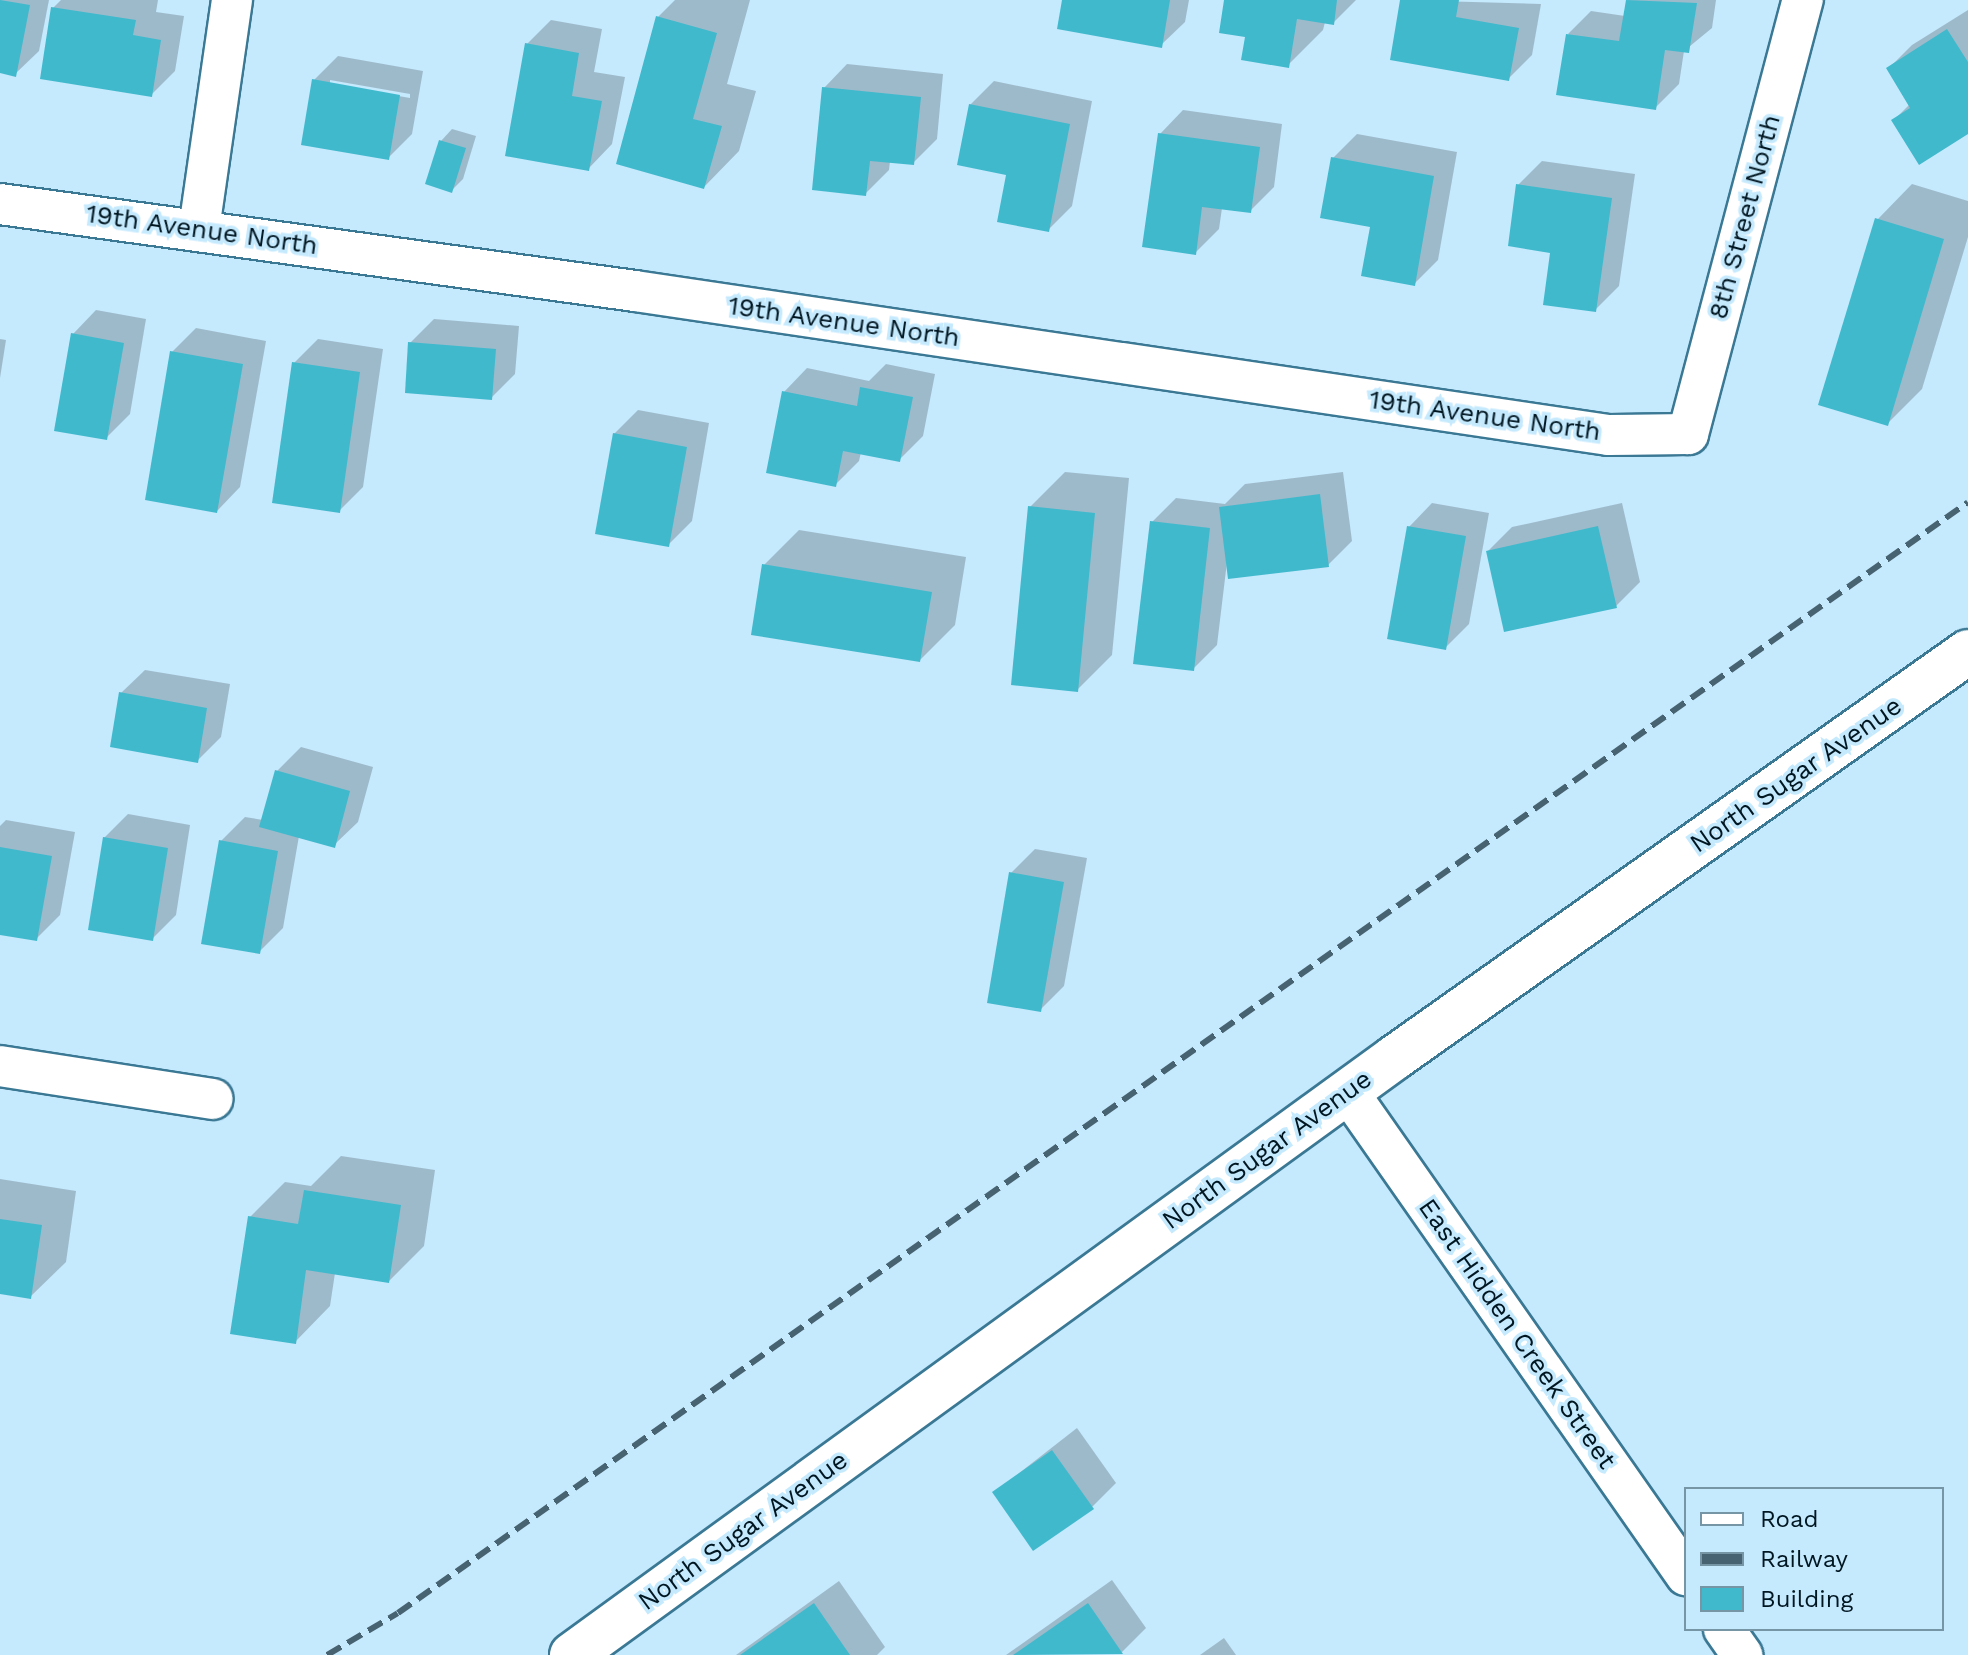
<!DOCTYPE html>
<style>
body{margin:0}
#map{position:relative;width:1968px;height:1655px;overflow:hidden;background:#c5e9fd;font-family:"Work Sans",sans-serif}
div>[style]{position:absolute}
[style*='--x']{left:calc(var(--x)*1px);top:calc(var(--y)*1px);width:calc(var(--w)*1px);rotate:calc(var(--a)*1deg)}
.shadow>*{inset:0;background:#0003}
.building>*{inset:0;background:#41b9cd}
.roads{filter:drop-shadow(2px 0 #3a7894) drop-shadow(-2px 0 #3a7894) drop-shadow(0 2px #3a7894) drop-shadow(0 -2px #3a7894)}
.minor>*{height:40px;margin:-20px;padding:0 20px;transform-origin:20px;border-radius:20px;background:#fff}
.tertiary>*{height:44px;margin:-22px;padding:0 22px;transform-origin:22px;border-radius:22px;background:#fff}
.rail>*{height:6px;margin-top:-3px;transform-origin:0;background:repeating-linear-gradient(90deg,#476270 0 16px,transparent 0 24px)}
span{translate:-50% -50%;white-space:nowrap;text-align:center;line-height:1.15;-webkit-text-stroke:7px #c5e9fd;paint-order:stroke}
.street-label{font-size:26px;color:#001621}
.legend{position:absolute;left:1684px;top:1487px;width:260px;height:144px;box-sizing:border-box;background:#c5e9fd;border:2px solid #7695a5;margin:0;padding:10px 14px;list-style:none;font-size:24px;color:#001621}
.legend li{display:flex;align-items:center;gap:16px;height:40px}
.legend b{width:40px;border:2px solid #7695a5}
</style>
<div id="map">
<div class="shadow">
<div style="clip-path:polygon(0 0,49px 0,39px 51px,15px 74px,0 71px)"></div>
<div style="clip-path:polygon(61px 0,158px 0,156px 12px,184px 16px,175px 71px,151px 95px,53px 8px)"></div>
<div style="clip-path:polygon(675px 0,750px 0,727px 84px,756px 91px,739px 151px,704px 187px,658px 17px)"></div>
<div style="clip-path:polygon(1064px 0,1189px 0,1185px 22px,1161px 45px)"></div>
<div style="clip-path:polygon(1226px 0,1356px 0,1333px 23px,1325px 22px,1323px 30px,1288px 65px,1247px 35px)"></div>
<div style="clip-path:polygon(1402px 0,1541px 4px,1532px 55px,1508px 79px)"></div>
<div style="clip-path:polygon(1628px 0,1716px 0,1712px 28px,1684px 51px,1679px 84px,1655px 108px,1568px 34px,1591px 11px,1625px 16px)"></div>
<div style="clip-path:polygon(1968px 10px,1968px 132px,1894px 120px,1910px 104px,1888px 69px,1912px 45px)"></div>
<div style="clip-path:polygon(551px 20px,602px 29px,594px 72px,625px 77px,612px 144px,589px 168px,527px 44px)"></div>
<div style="clip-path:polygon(evenodd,338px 56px,423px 71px,412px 134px,388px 158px,314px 80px,338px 56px,330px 80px,410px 94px,410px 98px,330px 84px,330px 80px)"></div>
<div style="clip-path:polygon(847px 64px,943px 74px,937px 139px,913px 163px,890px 161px,889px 170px,865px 194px,824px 88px)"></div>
<div style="clip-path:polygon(994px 81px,1092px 101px,1072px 206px,1048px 230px,1008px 173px,970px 105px)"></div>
<div style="clip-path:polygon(1183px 110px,1282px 124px,1274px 187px,1250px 211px,1222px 208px,1219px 229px,1195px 253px,1160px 134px)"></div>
<div style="clip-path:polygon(452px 129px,476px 136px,463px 179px,452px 190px,441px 141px)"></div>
<div style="clip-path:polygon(1357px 134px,1457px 152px,1438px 260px,1414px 284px,1333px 158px)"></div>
<div style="clip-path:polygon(1542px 161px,1635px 174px,1619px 286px,1595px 310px,1552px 251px,1518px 185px)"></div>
<div style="clip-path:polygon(1912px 184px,1968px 201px,1968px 237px,1922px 389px,1887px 424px,1877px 220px)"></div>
<div style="clip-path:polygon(96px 310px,146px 319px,130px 414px,106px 438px,73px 334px)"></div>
<div style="clip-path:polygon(434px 319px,519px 326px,515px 374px,491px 398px,410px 343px)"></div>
<div style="clip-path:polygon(196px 328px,266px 341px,240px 487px,217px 511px,172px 352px)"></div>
<div style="clip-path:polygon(0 339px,6px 340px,0 378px)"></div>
<div style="clip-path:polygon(318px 339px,383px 349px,363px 487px,339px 511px,294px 363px)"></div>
<div style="clip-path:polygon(886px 364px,935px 374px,923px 436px,899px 460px,861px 452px,859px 461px,835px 485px,784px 392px,807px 368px,869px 381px)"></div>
<div style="clip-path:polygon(638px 410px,709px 423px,692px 521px,668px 545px,614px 434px)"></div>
<div style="clip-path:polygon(1065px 472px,1129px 478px,1112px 655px,1077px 690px,1030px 507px)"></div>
<div style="clip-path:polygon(1343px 472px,1352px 541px,1328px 565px,1227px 562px,1217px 645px,1193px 669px,1152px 522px,1176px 498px,1225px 504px,1245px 484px)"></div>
<div style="clip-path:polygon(1432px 503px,1489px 513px,1469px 624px,1445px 648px,1409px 527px)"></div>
<div style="clip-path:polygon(1622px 503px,1640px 582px,1616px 606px,1488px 551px,1512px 527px)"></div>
<div style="clip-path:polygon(799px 530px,966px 557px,955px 625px,920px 660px,764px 565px)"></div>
<div style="clip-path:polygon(145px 670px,230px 684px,221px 737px,197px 761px,121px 693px)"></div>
<div style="clip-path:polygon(301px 747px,373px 767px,358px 822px,334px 845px,299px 836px,283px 928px,259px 952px,221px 841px,245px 817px,263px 820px,277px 771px)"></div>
<div style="clip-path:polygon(128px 814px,190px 825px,176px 915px,152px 939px,104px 838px)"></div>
<div style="clip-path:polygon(6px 820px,75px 832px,60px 915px,36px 939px,0 933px,0 826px)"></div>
<div style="clip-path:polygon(1035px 849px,1087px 858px,1064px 986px,1040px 1010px,1011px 873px)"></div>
<div style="clip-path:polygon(341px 1156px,435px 1170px,424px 1246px,389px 1281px,335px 1273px,330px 1306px,295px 1342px,250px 1217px,285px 1182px,311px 1186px)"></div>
<div style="clip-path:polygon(0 1179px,76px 1191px,66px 1262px,30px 1297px,0 1292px)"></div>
<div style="clip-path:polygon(1077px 1428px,1116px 1483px,1092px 1507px,995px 1492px)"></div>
<div style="clip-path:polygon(1112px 1580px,1146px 1628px,1122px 1652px,1006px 1655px)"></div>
<div style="clip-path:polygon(839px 1581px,885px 1647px,877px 1655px,736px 1655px)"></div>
<div style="clip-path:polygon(1224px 1638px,1236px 1655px,1200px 1655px)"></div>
</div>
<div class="building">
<div style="clip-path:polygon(0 0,30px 5px,16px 77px,0 73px)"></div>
<div style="clip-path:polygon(1062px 0,1170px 0,1162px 48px,1057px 29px)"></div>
<div style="clip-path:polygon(1224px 0,1337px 0,1334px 25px,1297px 19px,1289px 68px,1241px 60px,1245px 37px,1219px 33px)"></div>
<div style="clip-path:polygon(1400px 0,1459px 0,1456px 17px,1519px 28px,1509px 81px,1390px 60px)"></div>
<div style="clip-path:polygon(1626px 0,1697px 3px,1689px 53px,1665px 50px,1656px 110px,1556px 95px,1566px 34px,1619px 41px)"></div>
<div style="clip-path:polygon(51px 7px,136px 20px,133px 35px,161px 40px,152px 97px,40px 79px)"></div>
<div style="clip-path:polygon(656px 16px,717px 33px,693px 119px,722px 126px,704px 189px,616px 164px)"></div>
<div style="clip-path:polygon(1947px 29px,1968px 62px,1968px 134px,1919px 165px,1891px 120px,1910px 108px,1886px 68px)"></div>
<div style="clip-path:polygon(525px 43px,579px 53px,572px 96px,602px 101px,589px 171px,505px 156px)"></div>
<div style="clip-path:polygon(312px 79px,400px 95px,389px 160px,301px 145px)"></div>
<div style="clip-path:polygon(822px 87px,921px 97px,914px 165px,870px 161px,866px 196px,812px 190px)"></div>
<div style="clip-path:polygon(969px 104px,1070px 124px,1049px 232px,997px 222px,1006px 175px,957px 165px)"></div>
<div style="clip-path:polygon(1158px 133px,1260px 147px,1251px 213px,1202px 207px,1196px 255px,1142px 247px)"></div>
<div style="clip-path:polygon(439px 140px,466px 148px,452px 193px,425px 184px)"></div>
<div style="clip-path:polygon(1331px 157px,1434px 176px,1415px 286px,1361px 276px,1370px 227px,1320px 218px)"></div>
<div style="clip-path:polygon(1516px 184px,1612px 198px,1596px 312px,1543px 305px,1550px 253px,1508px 246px)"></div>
<div style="clip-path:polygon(1875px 218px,1944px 239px,1888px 426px,1818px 405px)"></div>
<div style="clip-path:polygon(71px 333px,124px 343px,107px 440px,54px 431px)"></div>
<div style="clip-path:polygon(408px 342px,496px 349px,492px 400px,405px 393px)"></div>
<div style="clip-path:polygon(170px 351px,243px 364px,217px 513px,145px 500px)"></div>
<div style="clip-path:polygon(292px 362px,360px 372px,340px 513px,272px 503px)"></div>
<div style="clip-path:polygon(860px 387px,913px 397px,900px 462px,843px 451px,836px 487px,766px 473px,782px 391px,857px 406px)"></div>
<div style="clip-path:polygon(613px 433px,687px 447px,669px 547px,595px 534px)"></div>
<div style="clip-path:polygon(1320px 494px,1329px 567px,1228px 579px,1219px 507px)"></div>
<div style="clip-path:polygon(1028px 506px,1095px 513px,1078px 692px,1011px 685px)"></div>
<div style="clip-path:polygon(1150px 521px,1210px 528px,1194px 671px,1133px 664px)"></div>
<div style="clip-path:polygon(1407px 526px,1466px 536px,1446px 650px,1387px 639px)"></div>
<div style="clip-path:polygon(1598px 526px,1617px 608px,1504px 632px,1486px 551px)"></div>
<div style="clip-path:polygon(762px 564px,932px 592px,920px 662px,751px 635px)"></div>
<div style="clip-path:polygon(119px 692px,207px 708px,198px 763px,110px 747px)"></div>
<div style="clip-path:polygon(275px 770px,350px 791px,335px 848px,259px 827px)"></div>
<div style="clip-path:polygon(103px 837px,168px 848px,153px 941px,88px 930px)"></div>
<div style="clip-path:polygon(219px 840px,278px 851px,260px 954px,201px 944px)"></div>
<div style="clip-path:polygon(0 847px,52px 856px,37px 941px,0 935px)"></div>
<div style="clip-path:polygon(1009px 872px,1064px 882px,1041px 1012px,987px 1003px)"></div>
<div style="clip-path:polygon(304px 1190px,401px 1205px,389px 1283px,306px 1270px,296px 1344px,230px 1334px,248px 1216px,298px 1224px)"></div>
<div style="clip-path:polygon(0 1219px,42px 1225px,31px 1299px,0 1294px)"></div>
<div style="clip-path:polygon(1052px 1450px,1094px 1509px,1033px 1551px,992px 1492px)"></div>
<div style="clip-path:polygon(814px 1603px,850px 1655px,740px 1655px)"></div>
<div style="clip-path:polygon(1088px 1603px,1123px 1654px,1013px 1655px)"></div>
</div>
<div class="roads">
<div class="minor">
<div style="--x:0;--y:204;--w:641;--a:7.8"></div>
<div style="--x:635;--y:291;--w:984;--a:8.42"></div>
<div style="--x:1608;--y:435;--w:80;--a:-0.7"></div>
<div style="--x:1688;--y:434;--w:449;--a:-75.2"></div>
<div style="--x:199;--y:229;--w:231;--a:-81.8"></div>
<div style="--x:0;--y:1066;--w:215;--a:8.8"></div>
<div style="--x:1348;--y:1092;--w:590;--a:55.02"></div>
<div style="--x:1724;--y:1629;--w:32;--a:55"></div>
</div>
<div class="tertiary">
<div style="--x:572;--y:1655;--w:1016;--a:-35.99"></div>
<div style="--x:1394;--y:1058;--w:703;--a:-35.27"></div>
</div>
</div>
<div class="rail">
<div style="--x:327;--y:1655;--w:82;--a:-30.6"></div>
<div style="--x:398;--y:1613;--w:1923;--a:-35.28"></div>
</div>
<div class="street-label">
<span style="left:1745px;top:217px;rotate:-75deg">8th Street North</span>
<span style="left:202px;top:230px;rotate:8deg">19th Avenue North</span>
<span style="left:844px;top:322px;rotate:8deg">19th Avenue North</span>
<span style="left:1485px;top:416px;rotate:8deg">19th Avenue North</span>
<span style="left:1796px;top:775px;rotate:-35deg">North Sugar Avenue</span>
<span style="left:1267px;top:1150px;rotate:-36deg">North Sugar Avenue</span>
<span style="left:1517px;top:1334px;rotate:55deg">East Hidden Creek Street</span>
<span style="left:743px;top:1531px;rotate:-36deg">North Sugar Avenue</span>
</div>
<ul class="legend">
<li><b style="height:10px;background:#fff"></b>Road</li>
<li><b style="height:10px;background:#476270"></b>Railway</li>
<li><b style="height:22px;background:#41b9cd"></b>Building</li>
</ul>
</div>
